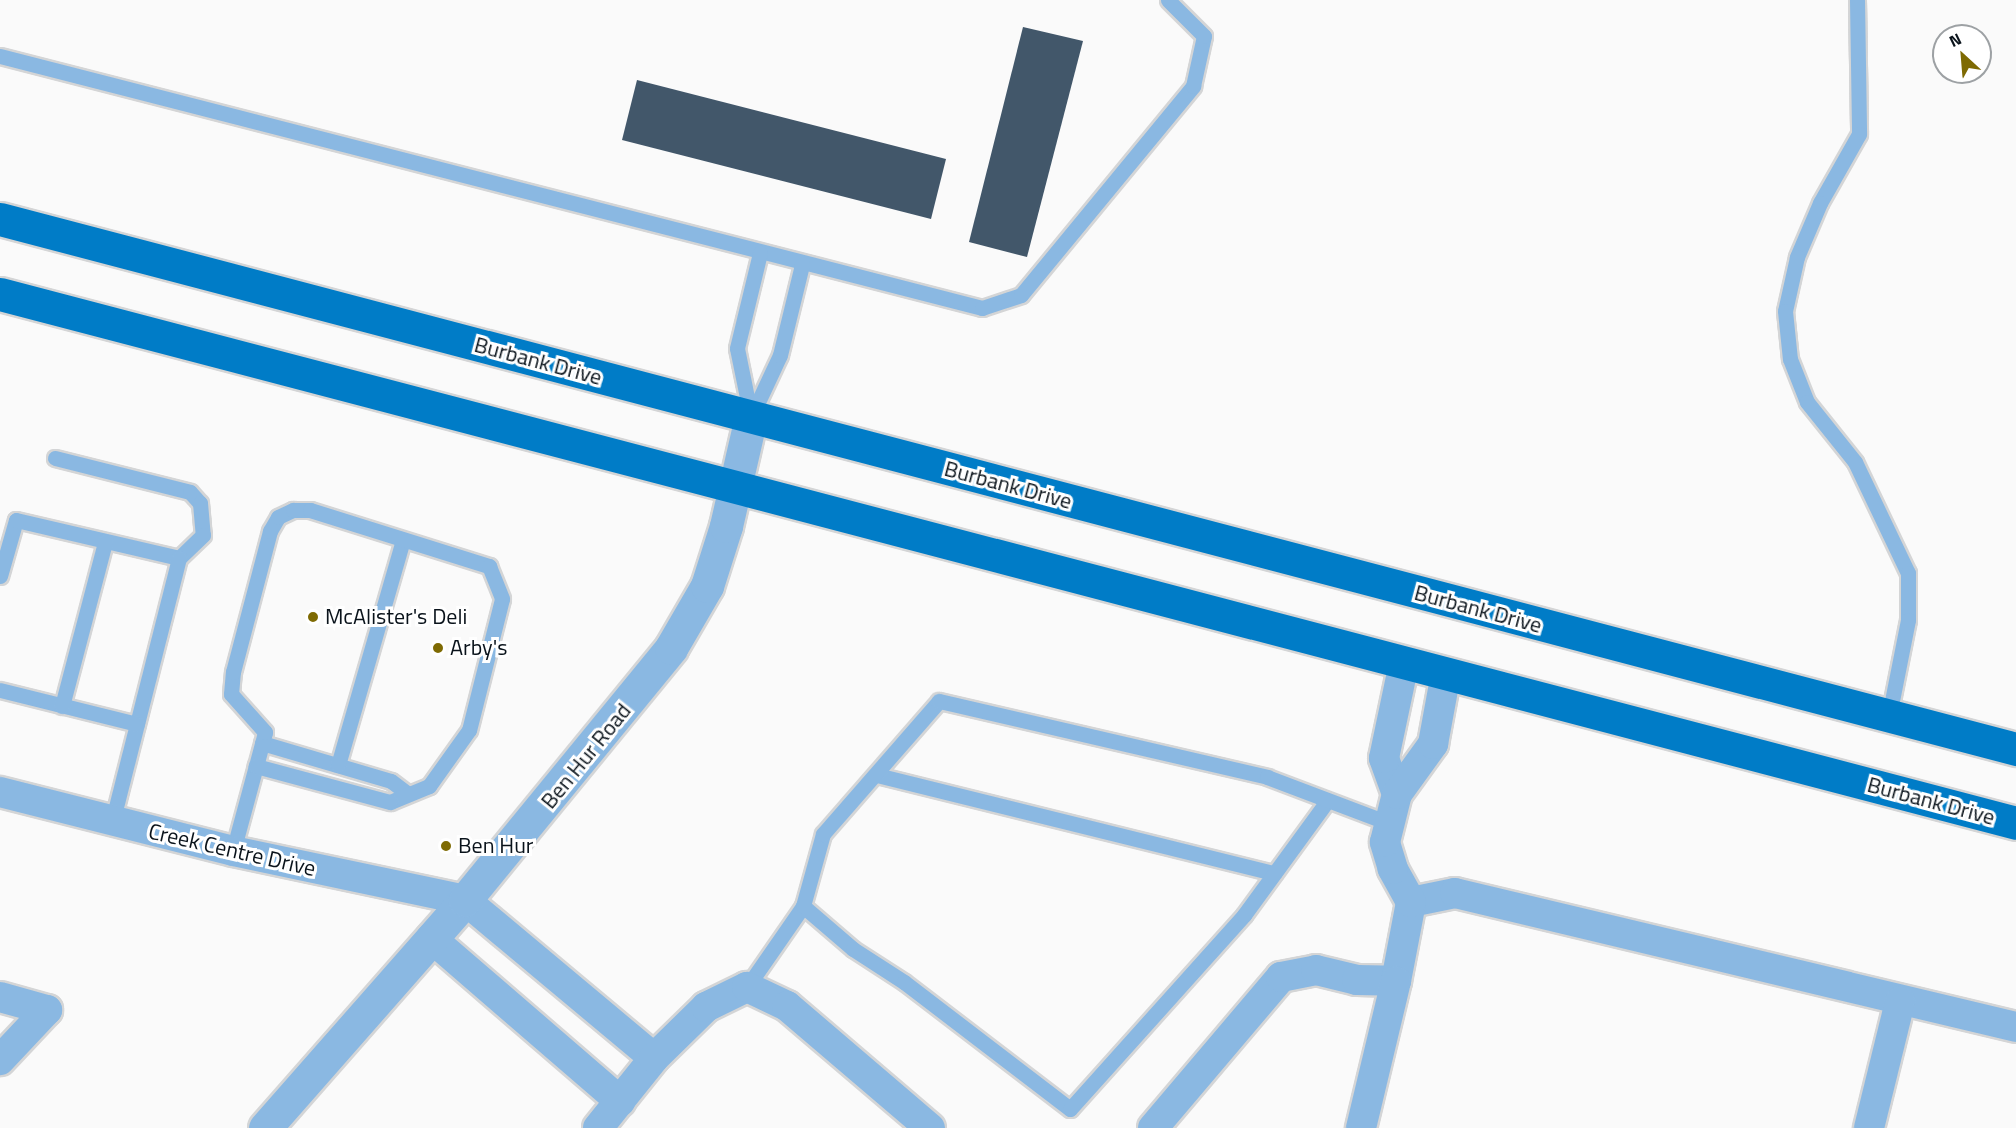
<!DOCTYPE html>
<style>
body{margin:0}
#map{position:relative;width:2016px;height:1128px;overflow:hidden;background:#fafafa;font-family:"Titillium Web",sans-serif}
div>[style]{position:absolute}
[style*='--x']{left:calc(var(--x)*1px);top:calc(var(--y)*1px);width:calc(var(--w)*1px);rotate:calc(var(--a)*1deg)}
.building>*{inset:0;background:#42576a}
.roads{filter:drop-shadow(2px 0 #d4d5d6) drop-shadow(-2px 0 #d4d5d6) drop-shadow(0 2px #d4d5d6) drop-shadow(0 -2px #d4d5d6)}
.service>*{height:15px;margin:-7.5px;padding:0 7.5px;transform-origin:7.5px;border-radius:7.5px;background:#8ab8e2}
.minor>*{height:30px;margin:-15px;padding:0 15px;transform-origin:15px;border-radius:15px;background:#8ab8e2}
.tertiary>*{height:33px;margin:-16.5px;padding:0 16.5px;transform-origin:16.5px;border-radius:16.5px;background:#8ab8e2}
.primary>*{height:33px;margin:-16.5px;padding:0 16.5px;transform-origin:16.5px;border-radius:16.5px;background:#007cc7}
.dots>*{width:16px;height:16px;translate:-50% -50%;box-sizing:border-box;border:3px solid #fff;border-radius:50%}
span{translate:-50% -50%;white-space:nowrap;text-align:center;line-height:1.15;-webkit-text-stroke:6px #fff;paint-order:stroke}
.street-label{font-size:22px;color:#0a131b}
.poi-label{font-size:22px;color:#0a131b}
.left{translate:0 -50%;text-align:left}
.north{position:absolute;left:1932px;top:24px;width:60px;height:60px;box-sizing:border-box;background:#fff;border:2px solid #9da1a4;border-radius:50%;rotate:334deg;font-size:16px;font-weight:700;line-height:24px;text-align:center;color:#0a131b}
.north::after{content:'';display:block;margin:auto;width:21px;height:27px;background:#7e6a03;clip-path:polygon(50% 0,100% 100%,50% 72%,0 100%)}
</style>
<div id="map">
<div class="building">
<div style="clip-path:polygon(1023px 27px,1083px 41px,1027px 257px,969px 242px)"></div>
<div style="clip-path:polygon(637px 80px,946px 159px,931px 219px,622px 140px)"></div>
</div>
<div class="roads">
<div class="service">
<div style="--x:1857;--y:0;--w:134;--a:89.1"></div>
<div style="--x:1859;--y:134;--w:79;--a:119.5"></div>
<div style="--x:1820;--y:203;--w:59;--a:113.1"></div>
<div style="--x:1797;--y:257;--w:55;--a:102.5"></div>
<div style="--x:1785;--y:311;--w:48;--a:84.1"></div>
<div style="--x:1790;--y:359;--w:46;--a:68.4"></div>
<div style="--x:1807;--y:402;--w:77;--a:51.3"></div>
<div style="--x:1855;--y:462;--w:123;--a:64.5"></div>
<div style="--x:1908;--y:573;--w:47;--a:90"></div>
<div style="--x:1908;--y:620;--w:98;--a:101.2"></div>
<div style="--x:0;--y:56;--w:1014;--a:14.39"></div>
<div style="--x:982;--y:308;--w:41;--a:-18.4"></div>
<div style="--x:1021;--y:295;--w:271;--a:-50.5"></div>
<div style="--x:1193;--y:86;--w:51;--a:-77.6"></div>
<div style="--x:1204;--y:36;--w:51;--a:-135"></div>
<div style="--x:751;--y:417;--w:70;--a:-101.5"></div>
<div style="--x:737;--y:348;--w:98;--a:-76.4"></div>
<div style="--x:751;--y:417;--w:68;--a:-64.9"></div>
<div style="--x:780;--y:355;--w:93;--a:-76.3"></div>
<div style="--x:55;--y:458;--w:139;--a:14.1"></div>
<div style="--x:190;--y:492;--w:15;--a:48"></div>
<div style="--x:200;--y:503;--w:32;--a:85"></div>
<div style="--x:203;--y:535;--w:33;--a:136"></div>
<div style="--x:0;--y:576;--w:58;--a:-74.1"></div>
<div style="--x:16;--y:520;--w:167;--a:13.1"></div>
<div style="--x:179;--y:558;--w:272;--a:104.2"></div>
<div style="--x:0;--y:690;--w:141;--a:13.9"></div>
<div style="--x:62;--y:706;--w:170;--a:-75.3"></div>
<div style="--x:262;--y:743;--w:134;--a:16.4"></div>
<div style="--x:391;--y:781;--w:21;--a:37"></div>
<div style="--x:338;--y:765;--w:234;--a:-73.9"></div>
<div style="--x:877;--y:775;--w:409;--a:13.9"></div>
<div style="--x:233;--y:851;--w:88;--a:-74.9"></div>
<div style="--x:256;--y:766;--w:35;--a:-75"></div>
<div style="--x:265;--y:732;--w:51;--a:-131.8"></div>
<div style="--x:231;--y:694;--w:22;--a:-85"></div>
<div style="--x:233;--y:672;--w:146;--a:-75.3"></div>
<div style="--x:270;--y:531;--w:16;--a:-60"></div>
<div style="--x:278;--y:517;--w:17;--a:-25"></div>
<div style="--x:293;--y:510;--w:17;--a:0"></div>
<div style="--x:310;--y:510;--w:188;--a:17.4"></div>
<div style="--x:489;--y:566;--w:35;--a:68"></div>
<div style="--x:502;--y:599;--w:135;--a:104.1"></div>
<div style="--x:469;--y:730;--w:69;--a:125.5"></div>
<div style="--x:429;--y:786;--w:42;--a:157.7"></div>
<div style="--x:390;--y:802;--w:139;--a:-165"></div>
<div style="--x:803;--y:906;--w:66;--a:40.7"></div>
<div style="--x:853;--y:949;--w:61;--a:32.9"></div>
<div style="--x:904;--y:982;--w:209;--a:37.4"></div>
<div style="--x:1070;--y:1109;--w:261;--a:-48.1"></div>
<div style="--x:1244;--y:915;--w:141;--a:-53.9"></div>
<div style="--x:747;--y:987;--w:98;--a:-55.3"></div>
<div style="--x:803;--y:906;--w:75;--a:-74.5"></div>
<div style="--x:823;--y:834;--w:176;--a:-48.9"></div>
<div style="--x:939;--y:701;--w:337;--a:13"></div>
<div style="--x:1267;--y:777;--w:130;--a:20.7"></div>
</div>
<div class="minor">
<div style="--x:0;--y:792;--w:240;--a:14.2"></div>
<div style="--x:233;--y:851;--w:237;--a:11.9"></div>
<div style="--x:465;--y:900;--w:246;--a:39.9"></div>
<div style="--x:1397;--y:794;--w:38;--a:-110"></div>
<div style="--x:1384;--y:758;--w:97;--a:-78.1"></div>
<div style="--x:1411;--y:902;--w:45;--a:-11.6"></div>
<div style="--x:1455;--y:893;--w:577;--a:13.43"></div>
<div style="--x:431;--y:938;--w:250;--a:40.8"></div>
<div style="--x:0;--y:997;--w:49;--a:15.5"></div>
<div style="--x:47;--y:1010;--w:69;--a:133.2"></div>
<div style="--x:598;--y:1128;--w:90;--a:-51.3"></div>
<div style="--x:654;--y:1058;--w:73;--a:-44.4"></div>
<div style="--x:706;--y:1007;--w:46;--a:-26"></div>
<div style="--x:747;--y:987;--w:44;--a:25.4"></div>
<div style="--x:787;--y:1006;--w:188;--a:40.5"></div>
<div style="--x:1153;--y:1128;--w:198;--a:-49.7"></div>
<div style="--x:1281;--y:977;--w:36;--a:-11"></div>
<div style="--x:1316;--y:970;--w:42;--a:13.7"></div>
<div style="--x:1357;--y:980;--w:39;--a:1"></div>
<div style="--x:1396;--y:981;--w:80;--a:-79.2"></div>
<div style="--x:1411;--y:902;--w:38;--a:-119"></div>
<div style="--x:1393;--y:869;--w:28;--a:-107"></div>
<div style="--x:1385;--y:842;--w:49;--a:-76"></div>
<div style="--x:1397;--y:794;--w:62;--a:-54.2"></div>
<div style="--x:1433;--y:744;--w:72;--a:-79.6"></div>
<div style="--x:1361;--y:1128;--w:151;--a:-76.6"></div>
<div style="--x:1869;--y:1128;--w:130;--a:-76.2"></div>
</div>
<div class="tertiary">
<div style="--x:265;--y:1128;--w:303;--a:-48.7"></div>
<div style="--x:465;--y:900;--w:325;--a:-50.7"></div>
<div style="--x:671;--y:648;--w:72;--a:-59.9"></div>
<div style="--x:707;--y:586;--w:63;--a:-72.4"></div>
<div style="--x:726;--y:526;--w:112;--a:-77.1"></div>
</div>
<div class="primary">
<div style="--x:0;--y:219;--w:2085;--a:14.73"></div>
<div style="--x:0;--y:294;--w:2084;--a:14.7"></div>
</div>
</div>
<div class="dots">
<div style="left:313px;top:617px;background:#7e6a03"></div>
<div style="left:438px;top:648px;background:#7e6a03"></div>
<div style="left:446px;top:846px;background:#7e6a03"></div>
</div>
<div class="street-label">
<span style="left:538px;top:361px;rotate:15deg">Burbank Drive</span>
<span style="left:1008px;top:485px;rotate:15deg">Burbank Drive</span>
<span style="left:1478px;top:609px;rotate:15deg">Burbank Drive</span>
<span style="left:586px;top:756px;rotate:-51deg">Ben Hur Road</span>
<span style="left:1931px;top:801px;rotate:15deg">Burbank Drive</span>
<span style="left:232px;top:850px;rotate:13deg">Creek Centre Drive</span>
</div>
<div class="poi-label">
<span class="left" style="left:325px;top:617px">McAlister's Deli</span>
<span class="left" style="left:450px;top:648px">Arby's</span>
<span class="left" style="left:458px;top:846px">Ben Hur</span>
</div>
<div class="north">N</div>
</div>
